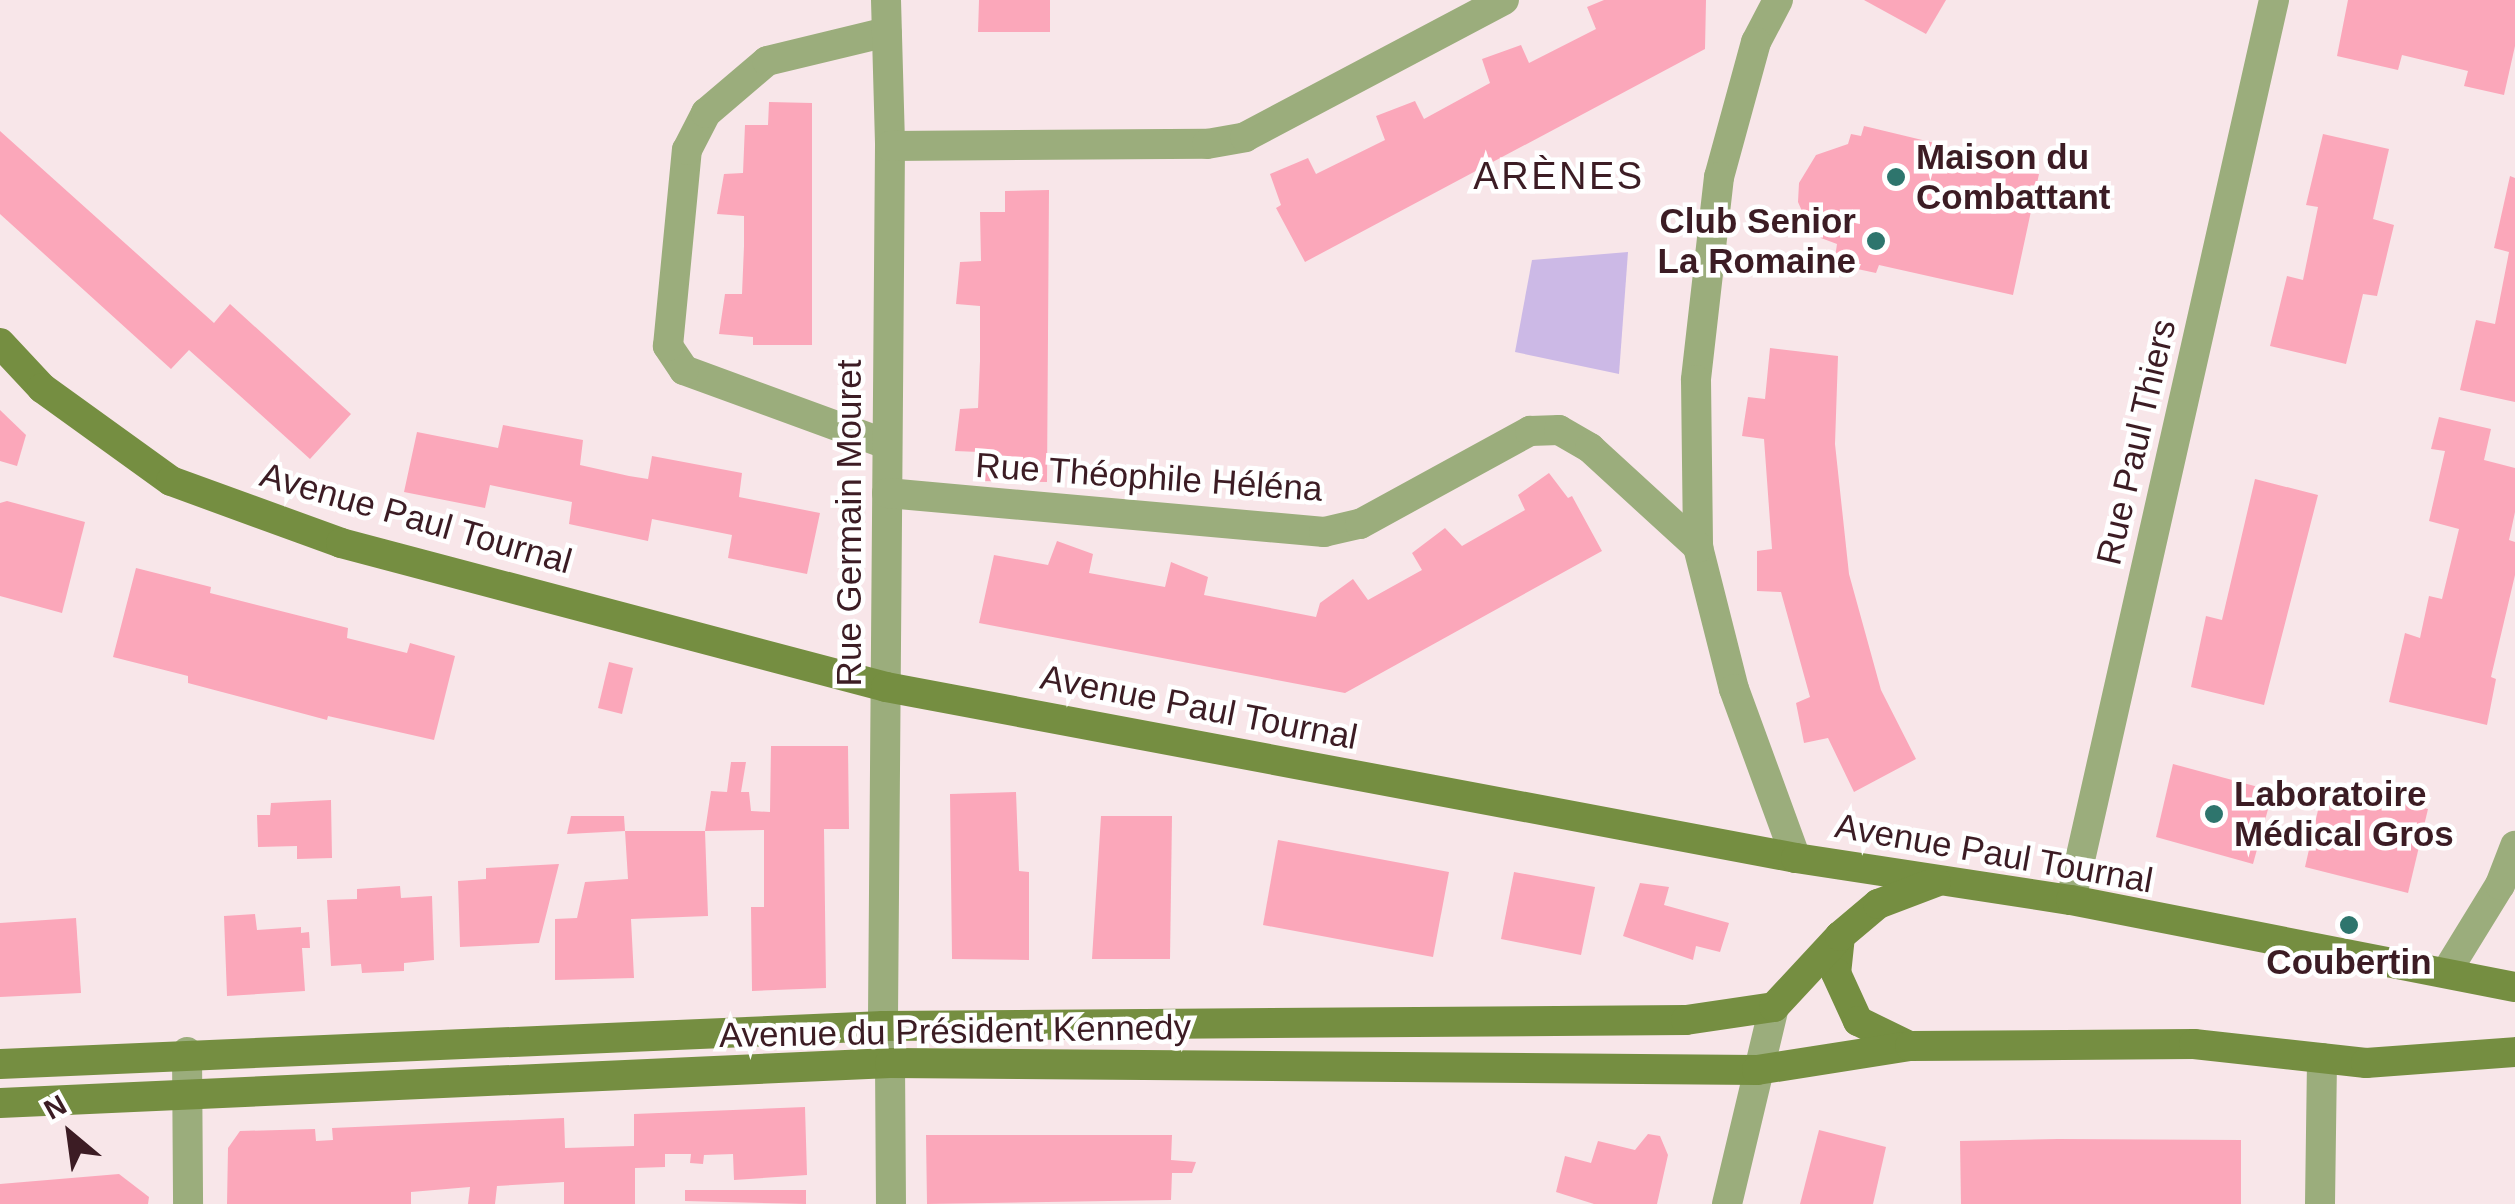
<!DOCTYPE html>
<meta charset="utf-8">
<style>
body{margin:0}
#map{position:relative;width:2515px;height:1204px;overflow:hidden;background:#f8e6e9;font-family:Helvetica,sans-serif}
div>[style]{position:absolute}
[style*='--x']{left:calc(var(--x)*1px);top:calc(var(--y)*1px);width:calc(var(--w)*1px);rotate:calc(var(--a)*1deg)}
.green>*{inset:0;background:#ccb9e6}
.building>*{inset:0;background:#fba7ba}
.lane>*{height:30px;margin:-15px;padding:0 15px;transform-origin:15px;border-radius:15px;background:#9bad7c}
.street>*{height:30px;margin:-15px;padding:0 15px;transform-origin:15px;border-radius:15px;background:#9bad7c}
.secondary>*{height:30px;margin:-15px;padding:0 15px;transform-origin:15px;border-radius:15px;background:#758e41}
.dots>*{width:28px;height:28px;translate:-50% -50%;box-sizing:border-box;border:5px solid #fff;border-radius:50%}
span{translate:-50% -50%;white-space:nowrap;text-align:center;line-height:1.15;-webkit-text-stroke:9px #fff;paint-order:stroke}
.poi-label{font-size:35px;color:#3c1c24;font-weight:700}
.left{translate:0 -50%;text-align:left}
.right{translate:-100% -50%;text-align:right}
.street-label{font-size:35px;color:#3c1c24}
.neighbourhood-label{font-size:38px;color:#3c1c24;letter-spacing:2.5px}
.north{position:absolute;left:20px;top:1084px;width:100px;height:100px;-webkit-text-stroke:8px #fff;paint-order:stroke;rotate:331deg;font-size:28px;font-weight:700;line-height:40px;text-align:center;color:#3c1c24}
.north::after{content:'';display:block;margin:auto;width:35px;height:45px;background:#3c1c24;clip-path:polygon(50% 0,100% 100%,50% 72%,0 100%)}
</style>
<div id="map">
<div class="green">
<div style="clip-path:polygon(1628px 252px,1619px 374px,1515px 352px,1532px 260px)"></div>
</div>
<div class="building">
<div style="clip-path:polygon(979px 0,1050px 0,1050px 32px,978px 32px)"></div>
<div style="clip-path:polygon(1604px 0,1706px 0,1705px 49px,1305px 262px,1276px 208px,1281px 205px,1270px 174px,1308px 158px,1316px 174px,1385px 140px,1376px 116px,1415px 101px,1424px 119px,1490px 83px,1482px 59px,1521px 45px,1529px 63px,1596px 29px,1587px 7px)"></div>
<div style="clip-path:polygon(1864px 0,1946px 0,1926px 34px)"></div>
<div style="clip-path:polygon(2348px 0,2515px 0,2515px 46px,2504px 95px,2464px 86px,2468px 71px,2402px 55px,2398px 70px,2337px 56px)"></div>
<div style="clip-path:polygon(769px 102px,812px 103px,812px 345px,753px 345px,753px 337px,719px 334px,725px 294px,742px 294px,744px 246px,744px 216px,717px 214px,724px 174px,743px 173px,745px 125px,768px 125px)"></div>
<div style="clip-path:polygon(1864px 126px,1943px 145px,1941px 153px,2039px 174px,2013px 295px,1879px 265px,1876px 273px,1834px 264px,1837px 244px,1821px 238px,1808px 225px,1798px 202px,1799px 183px,1816px 155px,1848px 144px,1851px 134px,1861px 136px)"></div>
<div style="clip-path:polygon(0 131px,214px 323px,230px 304px,351px 414px,310px 459px,189px 350px,171px 369px,0 214px)"></div>
<div style="clip-path:polygon(2323px 134px,2389px 149px,2373px 219px,2394px 225px,2377px 296px,2363px 294px,2346px 364px,2270px 346px,2287px 276px,2303px 280px,2318px 207px,2306px 205px)"></div>
<div style="clip-path:polygon(2510px 176px,2515px 178px,2515px 402px,2460px 390px,2476px 320px,2495px 324px,2509px 252px,2494px 248px)"></div>
<div style="clip-path:polygon(1049px 190px,1047px 482px,979px 481px,979px 452px,955px 451px,960px 409px,978px 408px,980px 361px,980px 306px,956px 304px,960px 262px,981px 261px,980px 212px,1005px 212px,1005px 191px)"></div>
<div style="clip-path:polygon(1770px 348px,1838px 356px,1835px 444px,1849px 574px,1881px 690px,1916px 759px,1854px 792px,1828px 738px,1804px 743px,1796px 703px,1810px 697px,1781px 592px,1757px 591px,1757px 551px,1772px 549px,1764px 439px,1742px 436px,1748px 397px,1765px 399px)"></div>
<div style="clip-path:polygon(0 410px,26px 435px,17px 466px,0 461px)"></div>
<div style="clip-path:polygon(2439px 417px,2491px 429px,2484px 460px,2515px 468px,2515px 512px,2509px 540px,2515px 542px,2515px 575px,2491px 677px,2496px 679px,2487px 725px,2389px 702px,2405px 633px,2420px 638px,2429px 596px,2442px 599px,2459px 529px,2429px 521px,2445px 451px,2431px 449px)"></div>
<div style="clip-path:polygon(503px 425px,583px 440px,580px 465px,629px 476px,648px 479px,652px 456px,742px 473px,739px 497px,820px 513px,807px 574px,728px 558px,732px 535px,652px 519px,648px 541px,569px 524px,572px 502px,490px 485px,485px 508px,404px 492px,417px 432px,498px 448px)"></div>
<div style="clip-path:polygon(1549px 473px,1568px 498px,1572px 496px,1602px 551px,1345px 693px,979px 623px,994px 555px,1048px 565px,1057px 541px,1093px 554px,1089px 573px,1165px 587px,1171px 562px,1208px 577px,1204px 595px,1316px 617px,1320px 603px,1353px 579px,1368px 600px,1422px 570px,1412px 553px,1445px 528px,1462px 546px,1525px 510px,1518px 495px)"></div>
<div style="clip-path:polygon(2255px 479px,2318px 495px,2264px 705px,2191px 687px,2206px 616px,2222px 620px)"></div>
<div style="clip-path:polygon(7px 501px,85px 522px,62px 613px,0 596px,0 503px)"></div>
<div style="clip-path:polygon(136px 568px,211px 587px,210px 593px,348px 628px,347px 638px,407px 653px,410px 643px,455px 656px,434px 740px,328px 716px,327px 720px,188px 683px,188px 676px,113px 657px)"></div>
<div style="clip-path:polygon(609px 662px,633px 668px,622px 714px,598px 708px)"></div>
<div style="clip-path:polygon(771px 746px,848px 746px,849px 829px,824px 829px,826px 988px,752px 991px,751px 907px,764px 907px,764px 830px,705px 831px,711px 791px,727px 792px,731px 762px,746px 762px,741px 792px,749px 792px,751px 811px,770px 812px)"></div>
<div style="clip-path:polygon(2173px 764px,2273px 791px,2253px 864px,2156px 837px)"></div>
<div style="clip-path:polygon(2324px 784px,2428px 809px,2408px 893px,2305px 867px)"></div>
<div style="clip-path:polygon(1016px 792px,1019px 871px,1029px 872px,1029px 960px,952px 959px,950px 794px)"></div>
<div style="clip-path:polygon(331px 800px,332px 858px,297px 859px,297px 846px,258px 847px,257px 815px,270px 815px,271px 803px)"></div>
<div style="clip-path:polygon(571px 816px,624px 816px,625px 831px,567px 834px)"></div>
<div style="clip-path:polygon(1101px 816px,1172px 816px,1170px 959px,1092px 959px)"></div>
<div style="clip-path:polygon(625px 831px,705px 831px,708px 916px,631px 919px,634px 978px,555px 980px,555px 919px,577px 918px,585px 882px,628px 879px)"></div>
<div style="clip-path:polygon(1278px 840px,1449px 872px,1433px 957px,1263px 925px)"></div>
<div style="clip-path:polygon(559px 864px,539px 943px,460px 947px,458px 881px,486px 879px,486px 868px)"></div>
<div style="clip-path:polygon(1514px 872px,1595px 887px,1581px 955px,1501px 939px)"></div>
<div style="clip-path:polygon(1640px 883px,1669px 887px,1664px 905px,1729px 923px,1720px 952px,1696px 946px,1693px 960px,1623px 936px)"></div>
<div style="clip-path:polygon(400px 886px,401px 898px,432px 896px,434px 960px,404px 963px,404px 971px,362px 973px,361px 964px,331px 966px,327px 900px,357px 899px,357px 889px)"></div>
<div style="clip-path:polygon(255px 914px,257px 930px,301px 927px,301px 933px,309px 932px,310px 948px,302px 948px,305px 991px,227px 996px,224px 916px)"></div>
<div style="clip-path:polygon(76px 918px,81px 993px,0 997px,0 923px)"></div>
<div style="clip-path:polygon(805px 1107px,807px 1175px,734px 1180px,733px 1154px,704px 1155px,703px 1164px,690px 1163px,691px 1154px,665px 1154px,665px 1167px,635px 1168px,635px 1204px,564px 1204px,564px 1182px,497px 1186px,495px 1204px,468px 1204px,470px 1187px,411px 1192px,411px 1204px,227px 1204px,228px 1148px,240px 1131px,315px 1129px,316px 1141px,333px 1140px,332px 1128px,564px 1118px,565px 1148px,634px 1146px,634px 1114px)"></div>
<div style="clip-path:polygon(1819px 1130px,1886px 1147px,1873px 1204px,1800px 1204px)"></div>
<div style="clip-path:polygon(1648px 1134px,1660px 1136px,1668px 1155px,1657px 1204px,1594px 1204px,1556px 1192px,1565px 1156px,1591px 1163px,1598px 1141px,1635px 1150px)"></div>
<div style="clip-path:polygon(926px 1135px,1172px 1135px,1171px 1160px,1196px 1162px,1192px 1173px,1172px 1173px,1171px 1200px,927px 1204px)"></div>
<div style="clip-path:polygon(2058px 1139px,2241px 1140px,2241px 1204px,1961px 1204px,1960px 1141px)"></div>
<div style="clip-path:polygon(119px 1174px,149px 1197px,148px 1204px,0 1204px,0 1184px)"></div>
<div style="clip-path:polygon(685px 1190px,806px 1190px,806px 1204px,685px 1201px)"></div>
</div>
<div class="lane">
<div style="--x:886;--y:444;--w:215;--a:-159.9"></div>
<div style="--x:684;--y:370;--w:29;--a:-124"></div>
<div style="--x:668;--y:346;--w:197;--a:-84.5"></div>
<div style="--x:687;--y:150;--w:42;--a:-62.8"></div>
<div style="--x:706;--y:113;--w:80;--a:-40.4"></div>
<div style="--x:767;--y:61;--w:123;--a:-13.6"></div>
</div>
<div class="street">
<div style="--x:886;--y:0;--w:146;--a:88.4"></div>
<div style="--x:890;--y:146;--w:880;--a:90.46"></div>
<div style="--x:883;--y:1026;--w:38;--a:79"></div>
<div style="--x:890;--y:1063;--w:141;--a:89.6"></div>
<div style="--x:1778;--y:0;--w:47;--a:117.6"></div>
<div style="--x:1756;--y:42;--w:140;--a:105.3"></div>
<div style="--x:1719;--y:177;--w:204;--a:96.5"></div>
<div style="--x:1696;--y:380;--w:167;--a:89.3"></div>
<div style="--x:1698;--y:547;--w:146;--a:75.8"></div>
<div style="--x:1734;--y:689;--w:180;--a:69.9"></div>
<div style="--x:890;--y:146;--w:317;--a:-0.4"></div>
<div style="--x:1207;--y:144;--w:39;--a:-10"></div>
<div style="--x:1245;--y:137;--w:293;--a:-27.9"></div>
<div style="--x:887;--y:493;--w:439;--a:5.1"></div>
<div style="--x:1324;--y:532;--w:37;--a:-13"></div>
<div style="--x:1360;--y:524;--w:194;--a:-28.7"></div>
<div style="--x:1530;--y:431;--w:29;--a:-2"></div>
<div style="--x:1559;--y:430;--w:36;--a:30"></div>
<div style="--x:1590;--y:448;--w:147;--a:42.5"></div>
<div style="--x:2071;--y:900;--w:923;--a:-77.29"></div>
<div style="--x:2447;--y:971;--w:101;--a:-58.4"></div>
<div style="--x:2500;--y:885;--w:42;--a:-69"></div>
<div style="--x:187;--y:1052;--w:152;--a:89.6"></div>
<div style="--x:1727;--y:1204;--w:203;--a:-76.6"></div>
<div style="--x:2320;--y:1204;--w:146;--a:-89.2"></div>
</div>
<div class="secondary">
<div style="--x:0;--y:343;--w:62;--a:47"></div>
<div style="--x:42;--y:388;--w:159;--a:35.8"></div>
<div style="--x:171;--y:481;--w:181;--a:20"></div>
<div style="--x:341;--y:543;--w:564;--a:14.8"></div>
<div style="--x:886;--y:687;--w:926;--a:10.64"></div>
<div style="--x:1796;--y:858;--w:278;--a:8.7"></div>
<div style="--x:2071;--y:900;--w:452;--a:11.1"></div>
<div style="--x:1840;--y:936;--w:37;--a:96"></div>
<div style="--x:1836;--y:973;--w:53;--a:65.4"></div>
<div style="--x:1858;--y:1021;--w:57;--a:26.1"></div>
<div style="--x:0;--y:1064;--w:884;--a:-2.46"></div>
<div style="--x:883;--y:1026;--w:803;--a:-0.43"></div>
<div style="--x:1686;--y:1020;--w:89;--a:-8.4"></div>
<div style="--x:1774;--y:1007;--w:97;--a:-47.1"></div>
<div style="--x:1840;--y:936;--w:50;--a:-40.1"></div>
<div style="--x:1878;--y:904;--w:62;--a:-20.8"></div>
<div style="--x:0;--y:1103;--w:891;--a:-2.57"></div>
<div style="--x:890;--y:1063;--w:867;--a:0.46"></div>
<div style="--x:1757;--y:1070;--w:155;--a:-8.9"></div>
<div style="--x:1910;--y:1046;--w:284;--a:-0.4"></div>
<div style="--x:2194;--y:1044;--w:173;--a:6.3"></div>
<div style="--x:2366;--y:1063;--w:149;--a:-4.2"></div>
</div>
<div class="dots">
<div style="left:1896px;top:177px;background:#2e756d"></div>
<div style="left:1876px;top:241px;background:#2e756d"></div>
<div style="left:2214px;top:814px;background:#2e756d"></div>
<div style="left:2349px;top:925px;background:#2e756d"></div>
</div>
<div class="poi-label">
<span class="left" style="left:1916px;top:177px">Maison du<br>Combattant</span>
<span class="right" style="left:1856px;top:241px">Club Senior<br>La Romaine</span>
<span class="left" style="left:2234px;top:814px">Laboratoire<br>Médical Gros</span>
<span style="left:2349px;top:962px">Coubertin</span>
</div>
<div class="street-label">
<span style="left:2136px;top:442px;rotate:-77deg">Rue Paul Thiers</span>
<span style="left:1149px;top:477px;rotate:4deg">Rue Théophile Héléna</span>
<span style="left:416px;top:518px;rotate:16deg">Avenue Paul Tournal</span>
<span style="left:849px;top:523px;rotate:-90deg">Rue Germain Mouret</span>
<span style="left:1199px;top:707px;rotate:11deg">Avenue Paul Tournal</span>
<span style="left:1994px;top:853px;rotate:10deg">Avenue Paul Tournal</span>
<span style="left:955px;top:1031px;rotate:-1deg">Avenue du Président Kennedy</span>
</div>
<div class="neighbourhood-label">
<span style="left:1559px;top:177px">ARÈNES</span>
</div>
<div class="north">N</div>
</div>
